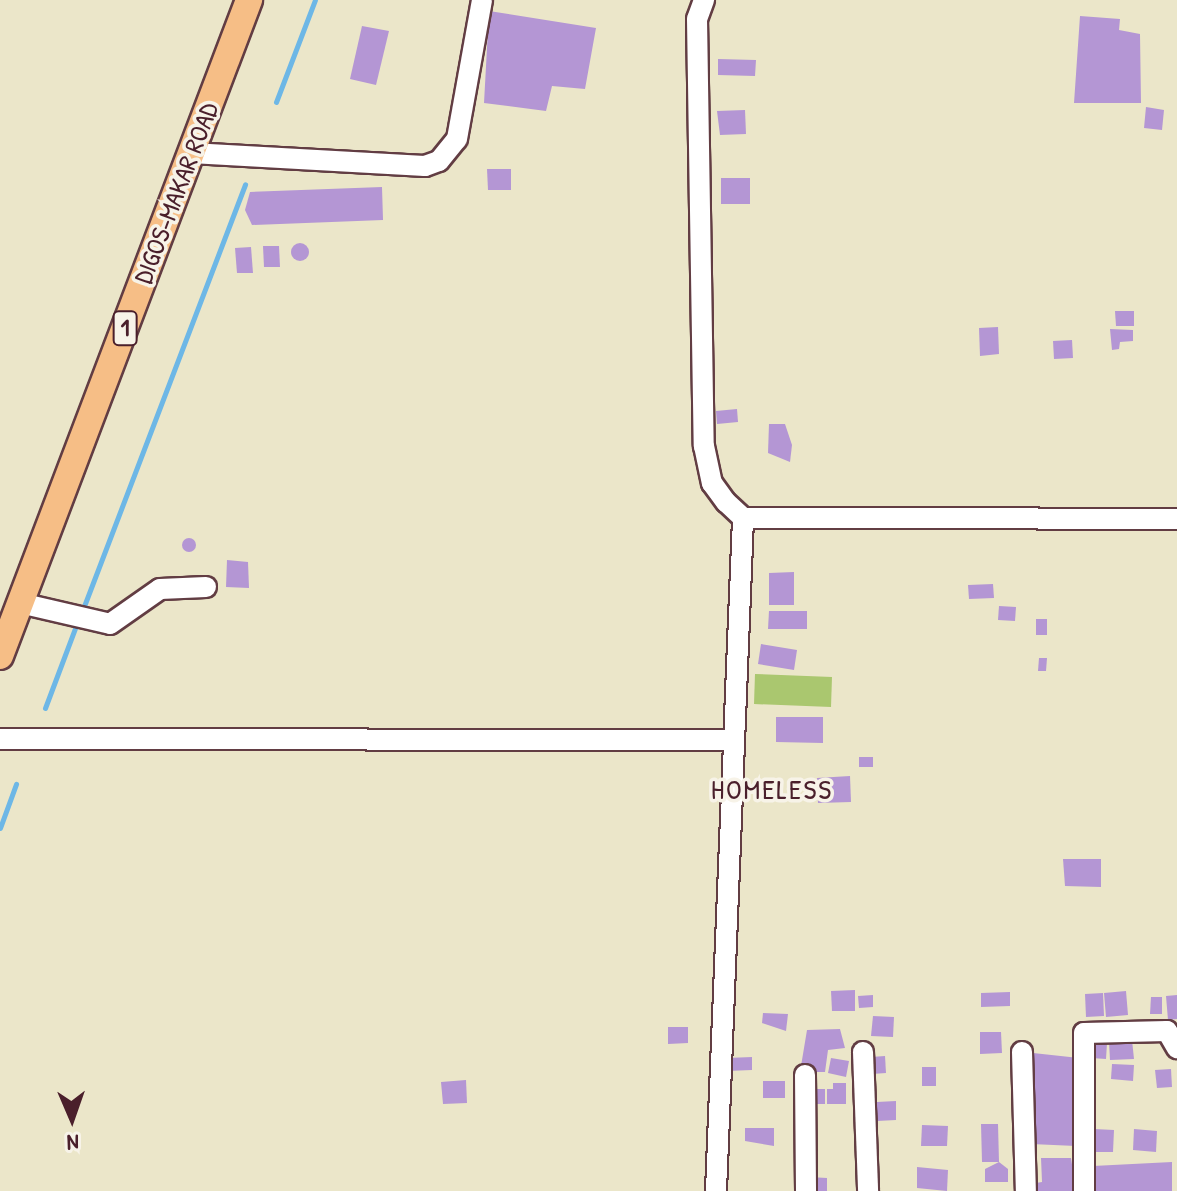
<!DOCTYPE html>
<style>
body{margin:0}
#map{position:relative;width:1177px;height:1191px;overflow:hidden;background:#ebe6c9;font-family:"Patrick Hand",sans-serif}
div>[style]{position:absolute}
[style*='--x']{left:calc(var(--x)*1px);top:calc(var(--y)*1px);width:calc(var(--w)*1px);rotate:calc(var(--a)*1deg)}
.green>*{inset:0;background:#aac76f}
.stream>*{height:5px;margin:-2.5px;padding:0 2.5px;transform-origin:2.5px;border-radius:2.5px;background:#6db7e6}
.building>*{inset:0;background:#b496d4}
.round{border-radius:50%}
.roads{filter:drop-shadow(2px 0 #623d43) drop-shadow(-2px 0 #623d43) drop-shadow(0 2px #623d43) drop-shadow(0 -2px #623d43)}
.minor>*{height:20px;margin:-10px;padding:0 10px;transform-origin:10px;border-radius:10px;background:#fff}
.major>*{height:26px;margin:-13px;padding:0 13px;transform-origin:13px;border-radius:13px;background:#f6be86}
span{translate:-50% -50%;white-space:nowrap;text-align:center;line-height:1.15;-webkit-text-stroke:7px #f7f3e8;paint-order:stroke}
.shield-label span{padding:2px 6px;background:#f7f3e8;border:2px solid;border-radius:6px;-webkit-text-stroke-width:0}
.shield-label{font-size:24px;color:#4a1f2b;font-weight:700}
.street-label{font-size:26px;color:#4a1f2b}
.neighbourhood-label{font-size:28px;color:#4a1f2b;letter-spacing:2px}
.north{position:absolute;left:32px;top:1079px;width:80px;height:80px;-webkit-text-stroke:6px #f7f3e8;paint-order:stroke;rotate:178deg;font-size:22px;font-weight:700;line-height:32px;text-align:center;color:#4a1f2b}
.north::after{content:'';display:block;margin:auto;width:28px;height:36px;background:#4a1f2b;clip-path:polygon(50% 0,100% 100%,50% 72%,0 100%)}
</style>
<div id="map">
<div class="green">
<div style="clip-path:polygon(755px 674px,832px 677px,831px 707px,754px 704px)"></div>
</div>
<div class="stream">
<div style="--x:276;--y:102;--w:109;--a:-69.1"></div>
<div style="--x:81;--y:614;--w:460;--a:-69.1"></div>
<div style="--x:45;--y:708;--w:91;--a:-69.4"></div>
<div style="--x:0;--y:828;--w:47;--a:-70"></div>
</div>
<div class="building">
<div style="clip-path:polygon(489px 11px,596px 28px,585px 89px,552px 86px,546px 111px,484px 103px)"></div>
<div style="clip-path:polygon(1080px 16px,1120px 19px,1119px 30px,1140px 34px,1141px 103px,1074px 103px)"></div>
<div style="clip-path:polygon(362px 26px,389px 31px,376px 85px,350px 79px)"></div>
<div style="clip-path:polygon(718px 59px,756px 60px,755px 76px,718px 75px)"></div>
<div style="clip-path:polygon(1146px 107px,1164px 110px,1162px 130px,1144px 128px)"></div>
<div style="clip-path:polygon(745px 110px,746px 134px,720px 135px,717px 111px)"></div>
<div style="clip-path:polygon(487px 169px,511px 169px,511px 190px,488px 190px)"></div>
<div style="clip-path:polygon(721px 178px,750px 178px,750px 204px,721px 204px)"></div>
<div style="clip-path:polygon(382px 187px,383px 220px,252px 225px,245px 210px,250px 192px)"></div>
<div class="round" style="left:291px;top:243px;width:18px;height:18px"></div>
<div style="clip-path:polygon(263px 246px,279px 246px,280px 267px,264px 267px)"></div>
<div style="clip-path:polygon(251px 247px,253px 273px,237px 273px,235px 248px)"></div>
<div style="clip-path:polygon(1115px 311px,1134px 311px,1134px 326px,1116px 326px)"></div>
<div style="clip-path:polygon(998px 327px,999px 354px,980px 356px,979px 328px)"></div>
<div style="clip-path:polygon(1110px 329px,1133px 330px,1133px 341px,1120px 342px,1119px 349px,1112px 350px)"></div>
<div style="clip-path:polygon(1072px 340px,1073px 358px,1054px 359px,1053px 341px)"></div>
<div style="clip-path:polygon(737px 409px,738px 422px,717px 424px,716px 411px)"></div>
<div style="clip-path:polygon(769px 424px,785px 424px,792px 445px,790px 462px,768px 453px)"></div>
<div class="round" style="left:182px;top:538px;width:14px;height:14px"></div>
<div style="clip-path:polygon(227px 560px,248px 562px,249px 588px,226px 587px)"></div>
<div style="clip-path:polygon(794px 572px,794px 605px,769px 605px,769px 573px)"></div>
<div style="clip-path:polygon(993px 584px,994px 598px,969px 599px,968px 585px)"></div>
<div style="clip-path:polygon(999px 606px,1016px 607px,1015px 621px,998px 620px)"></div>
<div style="clip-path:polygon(769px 611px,807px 611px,807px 629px,768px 629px)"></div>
<div style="clip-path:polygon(1036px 619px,1047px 619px,1047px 635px,1036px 635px)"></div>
<div style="clip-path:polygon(761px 644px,797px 650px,794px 670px,758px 664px)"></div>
<div style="clip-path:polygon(1039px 658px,1047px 658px,1046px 671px,1038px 671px)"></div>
<div style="clip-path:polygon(776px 717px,823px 717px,823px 743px,776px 742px)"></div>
<div style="clip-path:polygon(859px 757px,873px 757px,873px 767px,859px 767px)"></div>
<div style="clip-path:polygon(850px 776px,851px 802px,818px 803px,817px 778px)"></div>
<div style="clip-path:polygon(1063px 859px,1101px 859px,1101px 887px,1065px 886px)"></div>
<div style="clip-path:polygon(855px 990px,855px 1011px,832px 1011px,831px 991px)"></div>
<div style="clip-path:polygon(1126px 991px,1128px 1015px,1106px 1017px,1104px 993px)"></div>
<div style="clip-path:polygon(1010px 992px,1010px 1006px,981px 1007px,981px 993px)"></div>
<div style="clip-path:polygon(1103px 993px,1104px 1016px,1086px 1017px,1085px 994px)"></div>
<div style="clip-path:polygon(873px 995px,873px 1007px,859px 1008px,858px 996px)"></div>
<div style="clip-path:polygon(1177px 995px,1177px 1019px,1168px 1020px,1166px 996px)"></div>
<div style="clip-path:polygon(1151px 997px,1162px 997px,1162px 1014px,1150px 1014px)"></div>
<div style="clip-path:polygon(763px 1013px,788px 1014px,786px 1031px,762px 1023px)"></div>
<div style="clip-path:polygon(873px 1016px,894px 1017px,893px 1037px,871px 1036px)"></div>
<div style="clip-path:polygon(668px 1027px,688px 1027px,688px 1043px,668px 1044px)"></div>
<div style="clip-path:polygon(840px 1029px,845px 1048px,828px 1050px,825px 1072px,800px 1072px,807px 1030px)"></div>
<div style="clip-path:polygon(980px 1032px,1001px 1032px,1002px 1053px,980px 1054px)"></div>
<div style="clip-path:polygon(1132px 1040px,1134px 1059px,1110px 1060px,1109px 1042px)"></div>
<div style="clip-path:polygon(1091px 1043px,1107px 1043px,1106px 1059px,1091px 1058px)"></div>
<div style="clip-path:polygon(1033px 1053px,1079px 1058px,1076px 1146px,1031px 1144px)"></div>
<div style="clip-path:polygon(885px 1056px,886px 1073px,872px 1074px,871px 1057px)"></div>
<div style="clip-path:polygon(752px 1057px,752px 1070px,727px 1071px,727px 1058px)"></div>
<div style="clip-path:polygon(831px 1058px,849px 1061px,846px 1077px,828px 1073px)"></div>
<div style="clip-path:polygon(1112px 1064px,1134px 1065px,1133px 1081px,1111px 1079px)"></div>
<div style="clip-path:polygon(922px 1067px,936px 1067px,936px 1086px,922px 1086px)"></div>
<div style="clip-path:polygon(1171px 1069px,1172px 1087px,1157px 1088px,1155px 1070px)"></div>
<div style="clip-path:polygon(466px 1080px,467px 1103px,443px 1104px,441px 1082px)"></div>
<div style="clip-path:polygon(763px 1081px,785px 1081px,785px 1098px,763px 1098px)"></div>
<div style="clip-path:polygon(833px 1083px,846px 1083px,846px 1104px,827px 1104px,827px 1089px,833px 1089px)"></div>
<div style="clip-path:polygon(808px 1089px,825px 1089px,825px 1104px,808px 1104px)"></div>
<div style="clip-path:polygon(896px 1101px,896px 1120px,877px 1121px,877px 1102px)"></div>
<div style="clip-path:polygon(981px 1124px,998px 1124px,999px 1162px,982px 1162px)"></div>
<div style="clip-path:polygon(922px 1125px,948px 1126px,947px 1146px,921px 1146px)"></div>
<div style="clip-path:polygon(745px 1128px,774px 1128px,774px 1146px,745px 1141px)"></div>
<div style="clip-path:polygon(1094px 1129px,1114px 1130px,1113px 1152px,1094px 1152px)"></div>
<div style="clip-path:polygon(1134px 1129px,1157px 1131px,1156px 1152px,1133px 1150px)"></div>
<div style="clip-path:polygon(1041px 1158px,1071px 1158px,1076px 1191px,1029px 1191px,1030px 1184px,1042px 1182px)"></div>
<div style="clip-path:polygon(999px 1162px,1008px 1169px,1008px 1182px,985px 1182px,985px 1169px)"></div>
<div style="clip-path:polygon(1172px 1162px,1172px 1191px,1096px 1191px,1093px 1166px)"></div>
<div style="clip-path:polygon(917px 1167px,948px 1170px,947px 1191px,917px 1188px)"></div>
<div style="clip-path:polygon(809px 1177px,827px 1178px,827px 1191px,810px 1191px)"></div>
</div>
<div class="roads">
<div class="minor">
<div style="--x:704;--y:0;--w:20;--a:110"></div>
<div style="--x:697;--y:19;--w:427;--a:89.1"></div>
<div style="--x:704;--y:446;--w:38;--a:78"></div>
<div style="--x:712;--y:483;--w:24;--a:54"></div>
<div style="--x:726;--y:502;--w:23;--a:43"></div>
<div style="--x:743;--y:518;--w:434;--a:0.1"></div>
<div style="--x:191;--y:153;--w:234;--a:3.2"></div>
<div style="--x:425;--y:166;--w:15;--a:-20"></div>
<div style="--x:439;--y:161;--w:28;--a:-51"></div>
<div style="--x:457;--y:139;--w:141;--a:-79.8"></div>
<div style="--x:20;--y:603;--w:92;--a:13.1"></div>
<div style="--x:110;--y:624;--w:61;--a:-35"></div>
<div style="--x:160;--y:589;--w:46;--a:-2.5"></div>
<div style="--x:0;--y:739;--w:734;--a:0.08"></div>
<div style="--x:863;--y:1052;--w:139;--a:87.9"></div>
<div style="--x:1022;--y:1052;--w:139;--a:88.4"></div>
<div style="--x:805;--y:1075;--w:116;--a:89.5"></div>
<div style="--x:716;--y:1191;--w:674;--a:-87.7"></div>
<div style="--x:1084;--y:1191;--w:158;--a:-90"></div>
<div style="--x:1084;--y:1033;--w:83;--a:-1.4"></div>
<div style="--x:1167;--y:1031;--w:20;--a:60"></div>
</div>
<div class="major">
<div style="--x:0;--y:656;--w:702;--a:-69.21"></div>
</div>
</div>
<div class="shield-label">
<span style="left:125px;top:328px">1</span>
</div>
<div class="street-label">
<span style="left:176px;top:193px;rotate:-69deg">DIGOS-MAKAR ROAD</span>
</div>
<div class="neighbourhood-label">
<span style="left:772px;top:789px">HOMELESS</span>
</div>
<div class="north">N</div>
</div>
